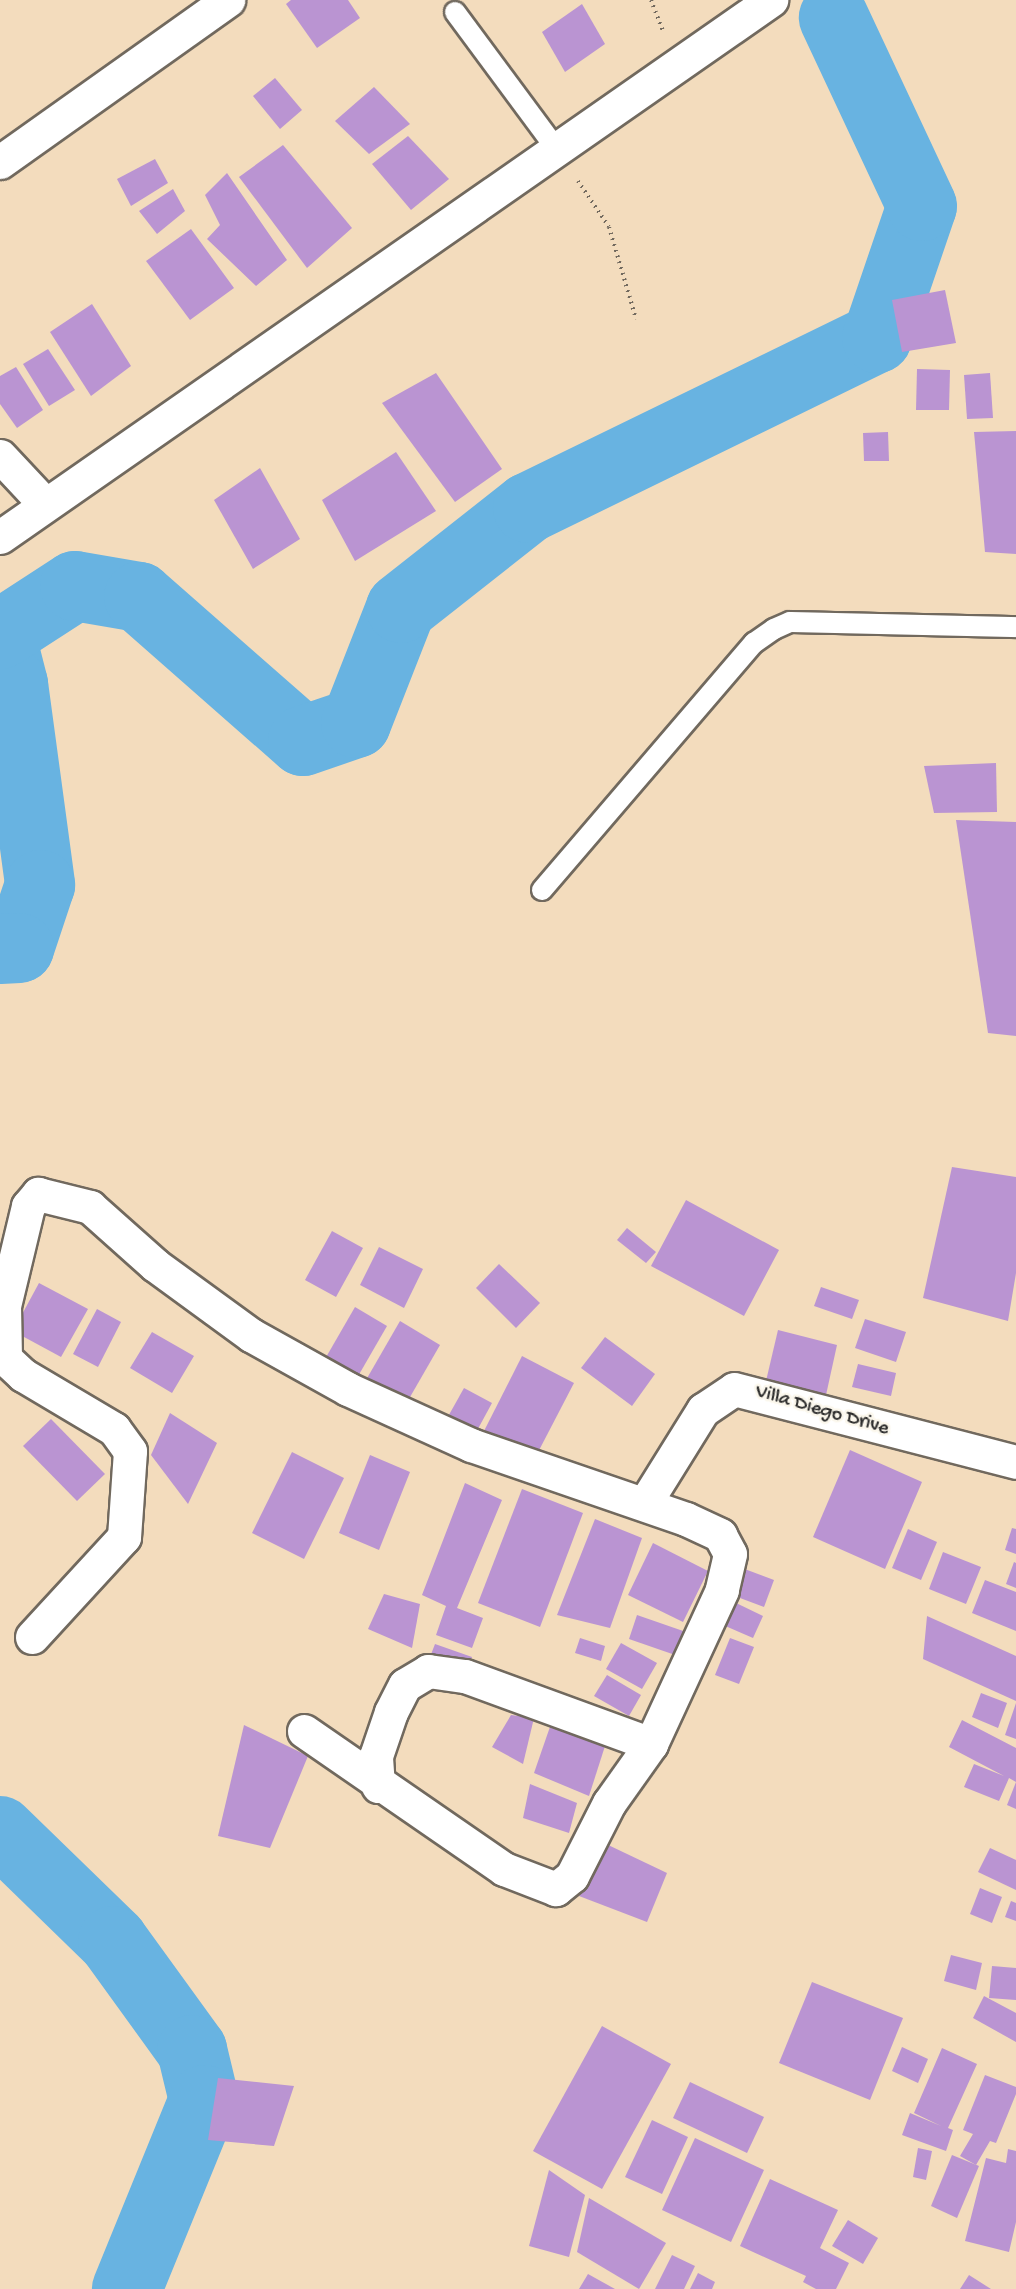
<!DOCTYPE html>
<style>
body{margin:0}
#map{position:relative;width:1016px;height:2289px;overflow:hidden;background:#f3dcbd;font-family:"Gochi Hand",sans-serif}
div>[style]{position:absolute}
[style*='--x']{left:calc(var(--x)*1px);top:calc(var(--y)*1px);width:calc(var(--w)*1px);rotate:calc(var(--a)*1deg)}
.river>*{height:70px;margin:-35px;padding:0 35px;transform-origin:35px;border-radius:35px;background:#68b3e1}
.building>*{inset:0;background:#ba94d2}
.path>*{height:4px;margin-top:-2px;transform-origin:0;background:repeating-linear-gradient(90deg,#71695e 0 1.5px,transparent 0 6px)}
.roads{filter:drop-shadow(2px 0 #71695e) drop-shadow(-2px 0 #71695e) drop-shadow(0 2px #71695e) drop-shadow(0 -2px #71695e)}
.service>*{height:20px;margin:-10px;padding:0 10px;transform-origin:10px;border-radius:10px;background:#fff}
.minor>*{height:33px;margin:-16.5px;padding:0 16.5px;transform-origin:16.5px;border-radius:16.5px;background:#fff}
span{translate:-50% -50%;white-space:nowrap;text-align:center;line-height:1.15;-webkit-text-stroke:5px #fbf7ec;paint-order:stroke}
.street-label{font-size:20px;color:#2b2b2b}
</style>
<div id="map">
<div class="river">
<div style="--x:0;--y:633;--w:53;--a:75.7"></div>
<div style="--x:13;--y:684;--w:203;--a:82.3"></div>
<div style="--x:40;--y:885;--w:66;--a:108.4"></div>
<div style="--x:19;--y:948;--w:19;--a:177"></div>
<div style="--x:1;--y:634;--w:88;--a:-33"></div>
<div style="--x:75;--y:586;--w:65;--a:9.8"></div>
<div style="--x:139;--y:597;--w:218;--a:41.3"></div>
<div style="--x:303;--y:741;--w:56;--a:-18.8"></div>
<div style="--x:356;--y:723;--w:123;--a:-68.6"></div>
<div style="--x:401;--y:608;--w:162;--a:-38.2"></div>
<div style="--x:528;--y:508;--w:388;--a:-26"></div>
<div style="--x:877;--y:338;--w:139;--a:-71.2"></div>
<div style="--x:922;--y:206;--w:208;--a:-115.1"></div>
<div style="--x:0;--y:1831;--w:158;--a:44.2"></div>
<div style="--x:113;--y:1941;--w:135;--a:54.1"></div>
<div style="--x:192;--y:2050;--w:51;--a:76.5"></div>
<div style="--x:204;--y:2100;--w:204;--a:112.2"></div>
</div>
<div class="building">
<div style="clip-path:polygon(291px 0,348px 0,360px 18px,317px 48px,286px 4px)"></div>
<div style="clip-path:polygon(582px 4px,605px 44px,565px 72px,542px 32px)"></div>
<div style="clip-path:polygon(275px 78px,302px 110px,280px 129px,253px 96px)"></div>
<div style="clip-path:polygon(374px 87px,410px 124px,369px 154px,335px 121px)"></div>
<div style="clip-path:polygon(408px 136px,449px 179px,411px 210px,372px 164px)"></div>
<div style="clip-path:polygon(283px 145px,352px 228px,307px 268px,239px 177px)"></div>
<div style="clip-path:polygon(155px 159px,168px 183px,131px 206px,117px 179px)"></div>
<div style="clip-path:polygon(227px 173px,287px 260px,256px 286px,207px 239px,220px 225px,205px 195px)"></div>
<div style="clip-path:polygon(173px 189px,185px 211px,157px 234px,139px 211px)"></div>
<div style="clip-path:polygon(191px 229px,234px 288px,190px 320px,146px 261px)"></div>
<div style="clip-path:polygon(945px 290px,956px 343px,902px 352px,892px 300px)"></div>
<div style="clip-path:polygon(92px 304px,131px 366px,91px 396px,50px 332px)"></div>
<div style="clip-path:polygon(48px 349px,75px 390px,49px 406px,23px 364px)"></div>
<div style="clip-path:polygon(16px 367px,43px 410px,17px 428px,0 404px,0 376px)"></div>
<div style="clip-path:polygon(917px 369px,950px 370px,949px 410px,916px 410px)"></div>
<div style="clip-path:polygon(436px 373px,502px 469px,455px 502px,382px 403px)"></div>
<div style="clip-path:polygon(990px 373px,993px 418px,967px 419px,964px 375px)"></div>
<div style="clip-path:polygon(1016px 431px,1016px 554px,985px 552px,974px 432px)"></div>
<div style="clip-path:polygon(888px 432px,889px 461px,864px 461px,863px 433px)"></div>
<div style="clip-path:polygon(396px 452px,436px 511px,355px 561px,322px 500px)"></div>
<div style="clip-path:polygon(260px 468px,300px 539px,253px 569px,214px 500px)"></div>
<div style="clip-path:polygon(996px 763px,997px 812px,934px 813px,924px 766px)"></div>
<div style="clip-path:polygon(956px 820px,1016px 822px,1016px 1036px,988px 1033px)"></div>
<div style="clip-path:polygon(952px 1167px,1016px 1177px,1016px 1273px,1008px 1321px,923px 1298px)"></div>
<div style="clip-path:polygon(686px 1200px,779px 1250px,744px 1316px,651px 1266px)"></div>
<div style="clip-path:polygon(627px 1228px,656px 1252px,646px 1263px,617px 1240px)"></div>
<div style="clip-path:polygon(332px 1231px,363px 1248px,336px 1297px,305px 1280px)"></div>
<div style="clip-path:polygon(379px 1247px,423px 1269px,404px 1308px,360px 1285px)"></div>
<div style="clip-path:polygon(499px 1264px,540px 1303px,516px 1328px,476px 1288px)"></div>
<div style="clip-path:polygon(39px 1283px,88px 1309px,61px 1357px,13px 1331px)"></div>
<div style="clip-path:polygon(821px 1287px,859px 1300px,852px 1319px,814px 1306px)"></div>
<div style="clip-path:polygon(355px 1307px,387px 1326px,357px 1378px,325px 1359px)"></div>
<div style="clip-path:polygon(97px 1309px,121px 1322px,98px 1367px,73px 1354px)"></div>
<div style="clip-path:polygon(865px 1319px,906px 1332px,896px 1362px,855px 1348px)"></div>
<div style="clip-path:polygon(400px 1321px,440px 1345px,406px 1404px,366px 1380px)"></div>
<div style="clip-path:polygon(778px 1330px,837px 1345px,826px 1395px,766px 1381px)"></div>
<div style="clip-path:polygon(152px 1332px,194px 1356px,172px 1393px,130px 1368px)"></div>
<div style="clip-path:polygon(605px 1337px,655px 1374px,632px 1406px,581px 1368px)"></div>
<div style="clip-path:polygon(522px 1356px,574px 1383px,535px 1458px,484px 1431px)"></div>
<div style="clip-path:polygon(858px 1364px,896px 1373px,891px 1396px,852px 1387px)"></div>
<div style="clip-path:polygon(464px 1388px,492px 1403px,473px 1438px,445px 1422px)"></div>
<div style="clip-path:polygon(170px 1413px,217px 1443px,188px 1504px,151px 1455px)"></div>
<div style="clip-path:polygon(51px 1419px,105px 1474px,77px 1501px,23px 1446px)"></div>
<div style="clip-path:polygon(850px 1450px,922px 1482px,885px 1569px,813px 1537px)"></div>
<div style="clip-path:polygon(292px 1452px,344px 1478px,304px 1559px,252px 1533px)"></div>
<div style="clip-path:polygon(370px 1455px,410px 1472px,379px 1550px,339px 1533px)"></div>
<div style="clip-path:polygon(465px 1483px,502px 1500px,457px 1608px,483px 1618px,472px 1648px,436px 1635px,446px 1606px,422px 1595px)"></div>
<div style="clip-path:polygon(522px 1489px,583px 1513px,540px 1627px,478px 1603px)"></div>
<div style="clip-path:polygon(595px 1519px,642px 1538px,610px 1628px,557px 1615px)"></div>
<div style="clip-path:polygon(1012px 1528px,1016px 1529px,1016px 1554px,1005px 1550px)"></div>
<div style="clip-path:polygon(908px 1529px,937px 1542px,921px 1580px,892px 1568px)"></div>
<div style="clip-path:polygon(653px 1543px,708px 1571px,683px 1622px,628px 1595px)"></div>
<div style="clip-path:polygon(943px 1552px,981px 1567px,966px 1604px,929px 1589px)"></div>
<div style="clip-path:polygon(1014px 1562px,1016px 1563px,1016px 1588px,1006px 1584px)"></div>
<div style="clip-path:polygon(742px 1568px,774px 1580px,764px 1607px,732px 1595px)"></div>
<div style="clip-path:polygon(985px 1580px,1016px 1592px,1016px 1631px,972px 1613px)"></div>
<div style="clip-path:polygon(384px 1594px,420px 1604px,412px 1648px,368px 1629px)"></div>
<div style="clip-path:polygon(734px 1602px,763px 1616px,753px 1638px,723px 1625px)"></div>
<div style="clip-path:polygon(637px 1615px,686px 1632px,678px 1656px,629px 1639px)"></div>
<div style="clip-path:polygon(927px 1616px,1016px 1656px,1016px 1701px,923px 1659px)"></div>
<div style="clip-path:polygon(580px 1638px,605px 1646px,601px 1661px,575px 1653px)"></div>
<div style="clip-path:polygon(730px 1638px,754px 1647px,739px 1684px,715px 1675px)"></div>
<div style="clip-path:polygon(621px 1643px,657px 1663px,642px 1689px,606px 1669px)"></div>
<div style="clip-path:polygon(435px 1644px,472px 1657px,467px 1670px,430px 1657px)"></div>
<div style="clip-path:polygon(607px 1675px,641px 1695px,629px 1716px,594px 1696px)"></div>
<div style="clip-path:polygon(981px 1693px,1007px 1703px,998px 1728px,972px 1717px)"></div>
<div style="clip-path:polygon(1016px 1703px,1016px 1739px,1005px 1735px)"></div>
<div style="clip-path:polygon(511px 1715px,534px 1718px,523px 1764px,492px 1747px)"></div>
<div style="clip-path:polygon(962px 1720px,1016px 1748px,1016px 1782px,1009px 1778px,999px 1801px,964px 1787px,974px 1764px,1004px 1776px,949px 1747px)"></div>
<div style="clip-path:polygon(552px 1721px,605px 1746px,589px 1796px,534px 1773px)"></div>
<div style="clip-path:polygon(244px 1725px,308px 1756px,270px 1848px,218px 1836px)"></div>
<div style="clip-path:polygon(1016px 1782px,1016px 1809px,1007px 1805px)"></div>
<div style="clip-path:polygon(530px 1784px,577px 1803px,569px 1833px,523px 1818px)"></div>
<div style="clip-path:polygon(604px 1843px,667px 1873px,647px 1922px,579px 1896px)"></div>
<div style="clip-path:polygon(990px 1848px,1016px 1860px,1016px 1890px,978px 1872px)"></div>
<div style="clip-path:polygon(980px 1888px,1002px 1897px,992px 1923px,970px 1914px)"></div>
<div style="clip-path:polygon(1011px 1901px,1016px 1903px,1016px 1921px,1005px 1917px)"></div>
<div style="clip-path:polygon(951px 1955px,982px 1963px,976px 1990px,944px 1981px)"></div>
<div style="clip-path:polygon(992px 1966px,1016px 1968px,1016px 2000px,989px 1998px)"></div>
<div style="clip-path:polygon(812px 1982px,903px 2018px,870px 2100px,779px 2063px)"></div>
<div style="clip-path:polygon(984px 1996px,1016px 2013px,1016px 2042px,973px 2018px)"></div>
<div style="clip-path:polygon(602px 2026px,671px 2064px,602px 2189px,533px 2151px)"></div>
<div style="clip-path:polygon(902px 2047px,928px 2059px,918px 2083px,892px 2071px)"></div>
<div style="clip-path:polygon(942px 2048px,977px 2064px,948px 2128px,953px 2130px,946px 2151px,902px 2135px,910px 2113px,941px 2126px,914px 2113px)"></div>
<div style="clip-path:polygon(985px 2075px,1016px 2087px,1016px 2094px,996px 2143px,990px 2141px,976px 2165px,960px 2156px,973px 2134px,963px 2130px)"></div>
<div style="clip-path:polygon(218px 2078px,294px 2086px,274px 2146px,208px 2140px)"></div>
<div style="clip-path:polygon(690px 2082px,764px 2117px,747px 2153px,673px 2118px)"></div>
<div style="clip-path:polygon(652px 2120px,688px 2137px,662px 2194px,625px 2177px)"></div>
<div style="clip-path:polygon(695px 2138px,764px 2170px,731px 2242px,662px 2210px)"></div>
<div style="clip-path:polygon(918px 2148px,932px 2151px,926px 2180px,913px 2177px)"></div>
<div style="clip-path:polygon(1008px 2149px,1016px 2151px,1016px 2222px,1009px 2252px,965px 2241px,986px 2158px,1006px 2163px)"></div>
<div style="clip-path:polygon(952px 2155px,979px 2166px,957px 2218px,931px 2206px)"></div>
<div style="clip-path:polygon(549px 2170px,585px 2195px,569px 2257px,529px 2246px)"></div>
<div style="clip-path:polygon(770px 2179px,838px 2210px,820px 2248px,849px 2263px,836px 2289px,816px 2289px,803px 2282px,806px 2276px,740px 2246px)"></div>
<div style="clip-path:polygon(589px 2198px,666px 2243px,639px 2289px,577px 2252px)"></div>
<div style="clip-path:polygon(848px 2220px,878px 2238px,863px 2264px,832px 2246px)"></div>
<div style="clip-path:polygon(672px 2255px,695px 2266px,684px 2289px,655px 2289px)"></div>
<div style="clip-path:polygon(698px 2273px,715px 2282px,712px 2289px,690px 2289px)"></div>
<div style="clip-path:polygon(588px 2274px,615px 2289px,579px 2289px)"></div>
<div style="clip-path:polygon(969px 2275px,991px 2289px,960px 2289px)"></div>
</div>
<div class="path">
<div style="--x:651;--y:0;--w:33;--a:69"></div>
<div style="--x:578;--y:181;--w:55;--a:56"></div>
<div style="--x:609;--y:227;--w:96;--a:73.6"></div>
</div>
<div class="roads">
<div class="service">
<div style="--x:455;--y:12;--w:172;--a:53.5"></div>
<div style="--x:542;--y:890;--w:326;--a:-49.4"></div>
<div style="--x:754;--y:643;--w:24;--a:-35"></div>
<div style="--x:774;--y:629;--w:17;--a:-24"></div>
<div style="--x:790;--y:622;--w:226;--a:1.3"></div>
</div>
<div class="minor">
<div style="--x:0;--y:162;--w:280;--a:-35.4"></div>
<div style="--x:0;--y:456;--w:63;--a:46.9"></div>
<div style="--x:0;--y:537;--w:940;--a:-34.86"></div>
<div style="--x:645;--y:1503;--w:110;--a:-58.1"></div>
<div style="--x:703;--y:1410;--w:37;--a:-34"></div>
<div style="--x:734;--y:1389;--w:291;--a:14.5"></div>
<div style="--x:32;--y:1637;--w:136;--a:-47.4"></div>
<div style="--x:124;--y:1537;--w:86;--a:-86"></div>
<div style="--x:130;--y:1451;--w:27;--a:-126"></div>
<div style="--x:114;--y:1429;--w:106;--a:-149.3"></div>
<div style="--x:23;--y:1375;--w:25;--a:-137"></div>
<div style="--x:5;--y:1358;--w:52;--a:-91.1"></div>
<div style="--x:4;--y:1306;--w:103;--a:-76.5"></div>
<div style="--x:28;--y:1206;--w:16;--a:-50"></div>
<div style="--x:38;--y:1194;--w:54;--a:14"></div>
<div style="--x:90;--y:1207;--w:87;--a:41.7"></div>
<div style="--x:155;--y:1265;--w:119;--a:36.1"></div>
<div style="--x:251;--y:1335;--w:111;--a:29.1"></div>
<div style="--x:348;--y:1389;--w:135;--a:24.5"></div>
<div style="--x:471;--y:1445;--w:227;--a:19"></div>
<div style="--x:686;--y:1519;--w:38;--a:25"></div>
<div style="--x:720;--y:1535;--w:21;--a:62"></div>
<div style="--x:730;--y:1554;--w:37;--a:103"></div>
<div style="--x:722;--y:1590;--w:170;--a:114.8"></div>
<div style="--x:651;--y:1744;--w:72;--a:125.4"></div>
<div style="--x:609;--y:1803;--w:82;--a:116.9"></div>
<div style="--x:572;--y:1876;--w:21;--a:141"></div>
<div style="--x:556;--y:1889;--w:56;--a:-159"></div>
<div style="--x:504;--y:1869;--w:243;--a:-145.4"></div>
<div style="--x:378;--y:1786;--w:30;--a:-94"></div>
<div style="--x:376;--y:1756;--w:46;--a:-71.2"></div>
<div style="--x:391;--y:1712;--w:30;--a:-63"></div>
<div style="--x:405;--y:1685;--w:27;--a:-31"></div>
<div style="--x:428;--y:1671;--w:37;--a:8"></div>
<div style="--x:465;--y:1676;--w:198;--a:20.1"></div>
</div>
</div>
<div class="street-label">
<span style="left:822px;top:1411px;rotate:16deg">Villa Diego Drive</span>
</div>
</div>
